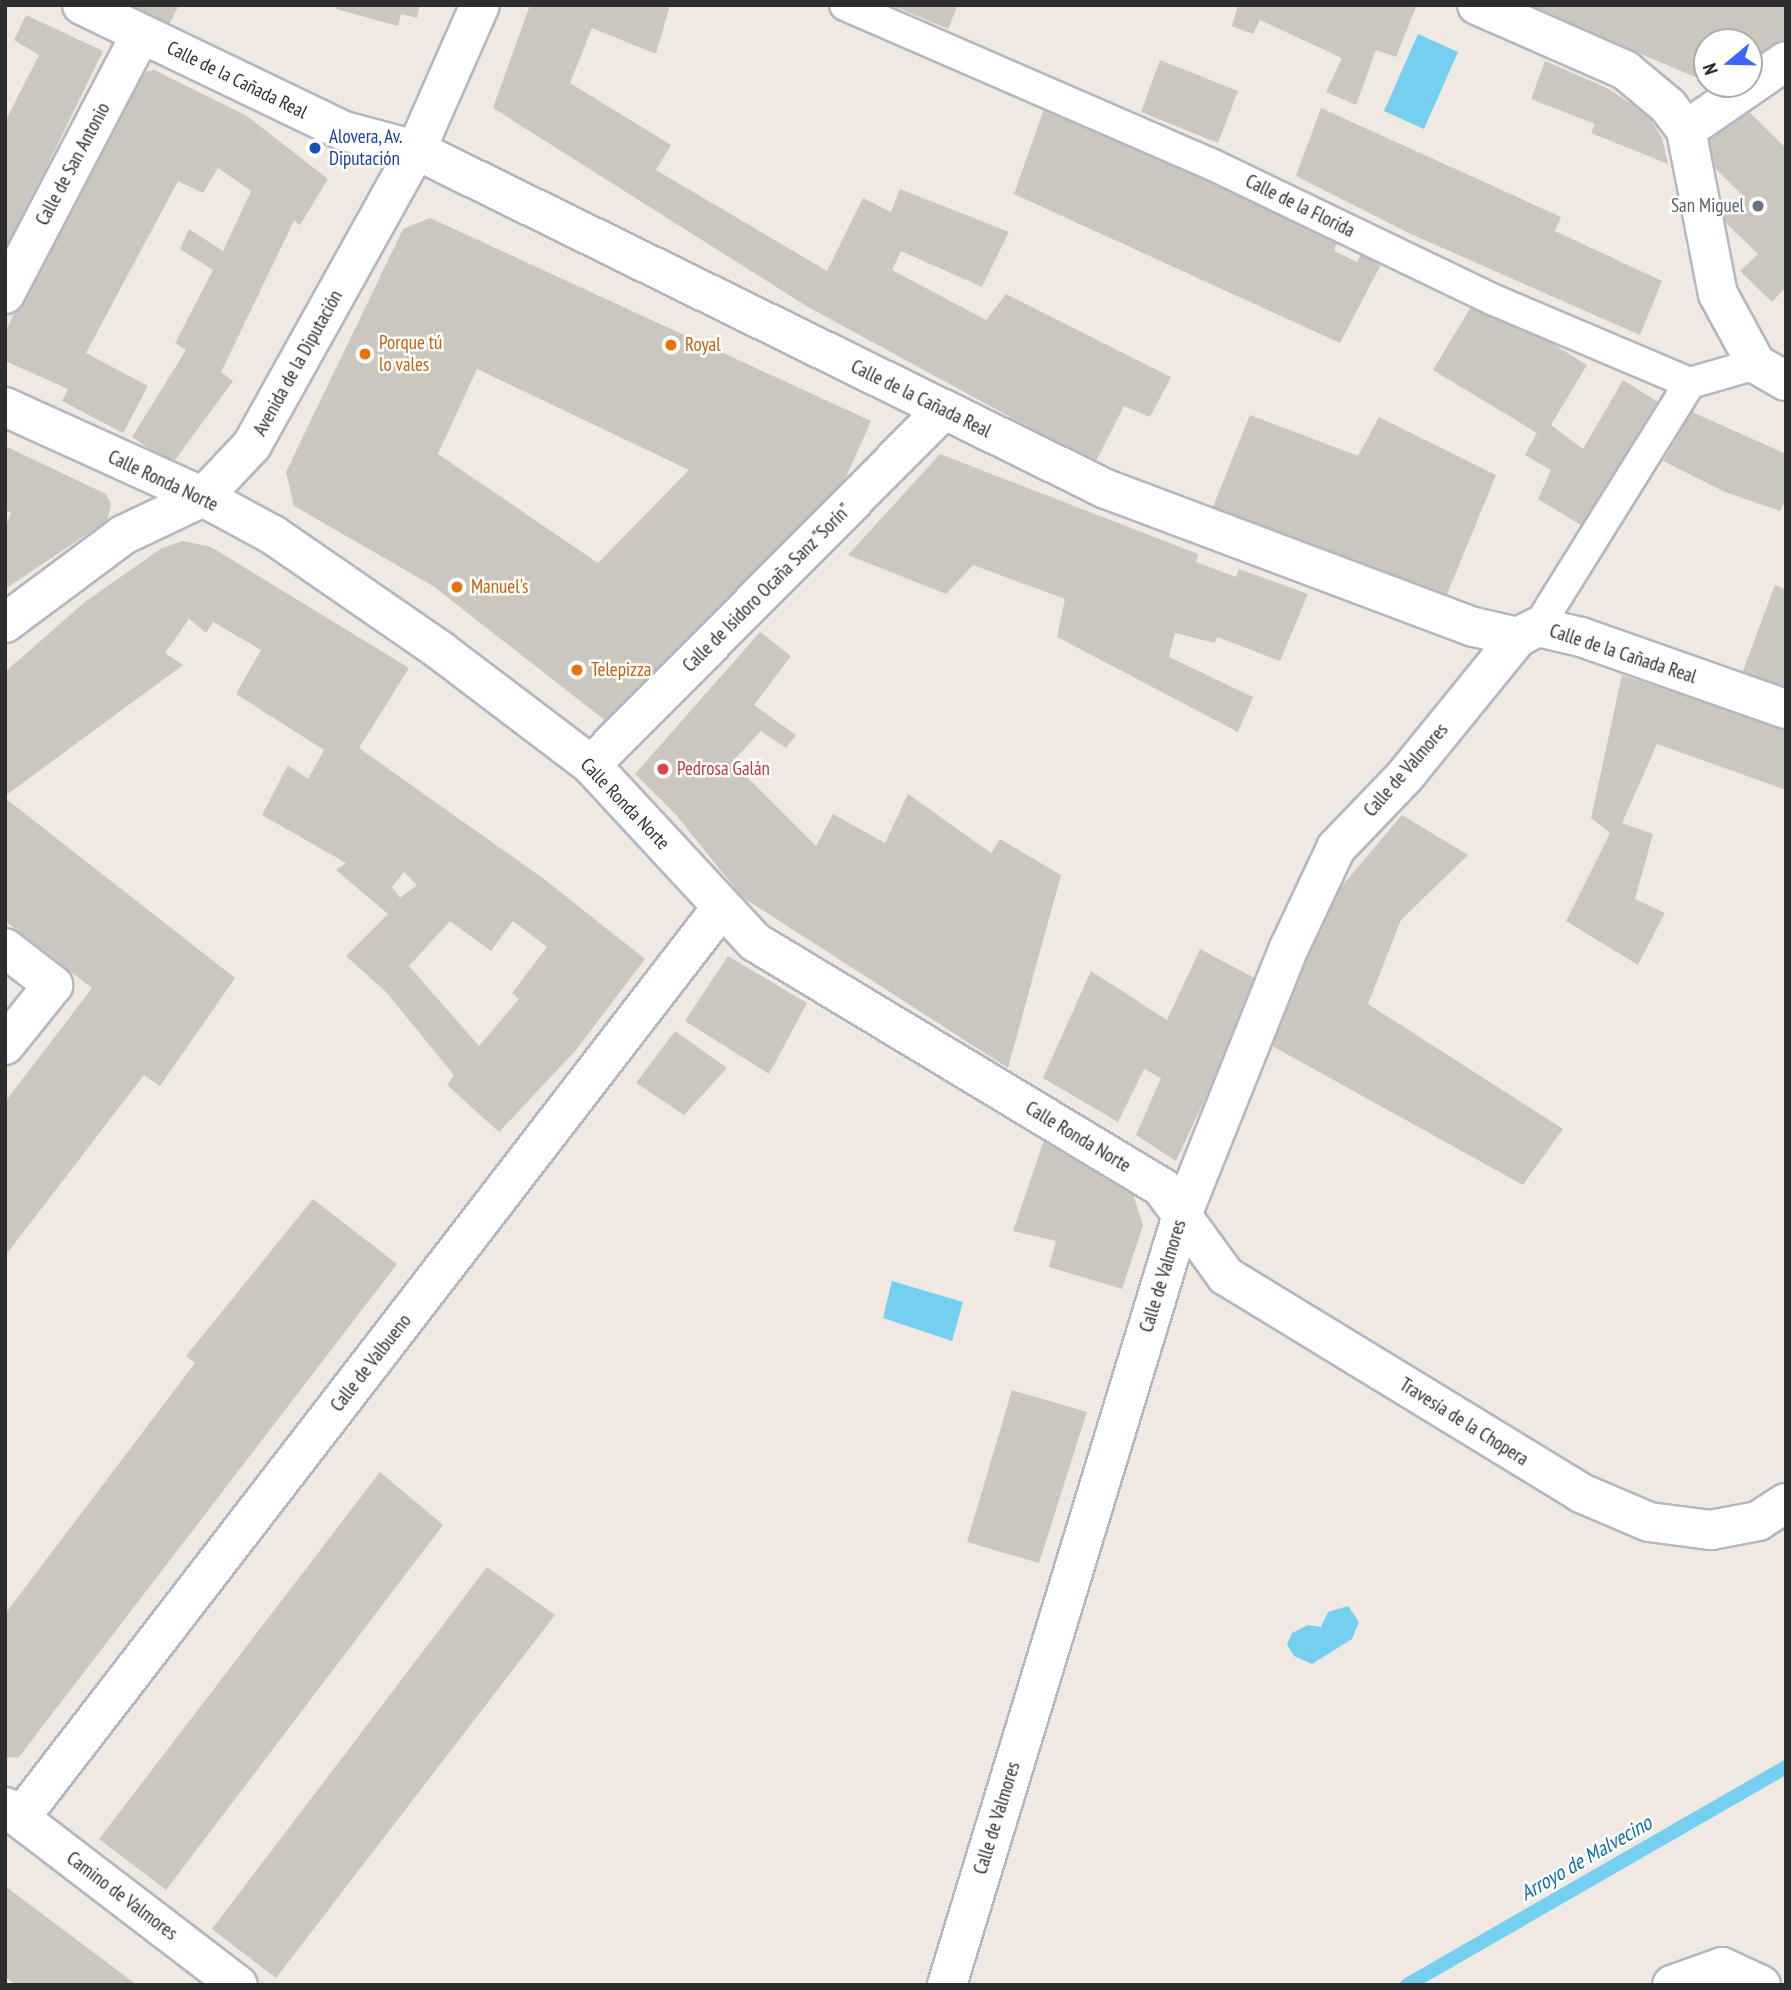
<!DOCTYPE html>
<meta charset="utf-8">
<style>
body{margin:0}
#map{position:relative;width:1791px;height:1990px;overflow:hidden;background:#efe9e1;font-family:"PT Sans Narrow",sans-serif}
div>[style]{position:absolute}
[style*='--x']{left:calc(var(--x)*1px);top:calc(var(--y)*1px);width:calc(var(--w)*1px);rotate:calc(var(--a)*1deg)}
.water>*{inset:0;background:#75cff0}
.stream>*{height:14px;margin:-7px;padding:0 7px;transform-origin:7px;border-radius:7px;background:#75cff0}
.building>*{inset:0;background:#cbc7bf}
.roads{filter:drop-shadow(2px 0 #b4b7c1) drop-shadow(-2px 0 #b4b7c1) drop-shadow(0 2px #b4b7c1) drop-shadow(0 -2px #b4b7c1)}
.pedestrian>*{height:30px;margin:-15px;padding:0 15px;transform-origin:15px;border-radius:15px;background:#fff}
.minor>*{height:38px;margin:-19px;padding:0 19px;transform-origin:19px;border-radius:19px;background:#fff}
.dots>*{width:19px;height:19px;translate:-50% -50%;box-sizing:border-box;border:4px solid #fff;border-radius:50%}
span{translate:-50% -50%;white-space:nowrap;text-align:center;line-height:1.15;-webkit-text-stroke:5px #fff;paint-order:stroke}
.street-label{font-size:19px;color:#2e2e2e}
.transit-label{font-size:19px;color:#164399}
.left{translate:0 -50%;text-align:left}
.worship-label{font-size:19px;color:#5b616d}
.right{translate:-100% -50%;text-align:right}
.food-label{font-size:19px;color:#c56008}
.health-label{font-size:19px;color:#be3a42}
.water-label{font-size:21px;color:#0d6fa3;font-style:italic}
.frame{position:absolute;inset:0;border:7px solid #2e2e2e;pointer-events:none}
.north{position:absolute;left:1693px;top:28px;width:70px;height:70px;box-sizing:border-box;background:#fff;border:2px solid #ababab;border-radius:50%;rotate:251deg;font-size:19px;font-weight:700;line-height:28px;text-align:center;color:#2e2e2e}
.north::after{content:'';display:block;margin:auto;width:24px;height:32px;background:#4264fb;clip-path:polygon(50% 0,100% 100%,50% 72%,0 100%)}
</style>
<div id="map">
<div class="water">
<div style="clip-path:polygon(1418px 34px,1458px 52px,1424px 129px,1384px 111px)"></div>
<div style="clip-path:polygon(892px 1281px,963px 1302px,952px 1341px,883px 1318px)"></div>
<div style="clip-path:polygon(1348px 1606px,1359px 1622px,1352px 1639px,1312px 1664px,1294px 1656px,1287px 1645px,1292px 1633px,1308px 1625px,1321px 1627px,1328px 1612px)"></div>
</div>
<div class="stream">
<div style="--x:1407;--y:1985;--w:437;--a:-29.9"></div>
</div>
<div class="building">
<div style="clip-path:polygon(124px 5px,179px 5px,168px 26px)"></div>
<div style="clip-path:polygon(337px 5px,420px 5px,417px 18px,401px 14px,398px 26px,336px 9px)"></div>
<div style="clip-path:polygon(530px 5px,670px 5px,656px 54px,592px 28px,570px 83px,671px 145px,656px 170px,827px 271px,863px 198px,891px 212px,900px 189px,1009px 232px,982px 287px,901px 251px,892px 270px,986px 320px,1006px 294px,1171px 377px,1150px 417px,1124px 406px,1095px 463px,808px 307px,493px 108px)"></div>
<div style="clip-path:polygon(891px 5px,958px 5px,948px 29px)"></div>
<div style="clip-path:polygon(1238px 5px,1412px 5px,1416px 7px,1396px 57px,1376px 50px,1356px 105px,1326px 92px,1342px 58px,1260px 20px,1253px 34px,1232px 26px)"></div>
<div style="clip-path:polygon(1525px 5px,1786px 5px,1786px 39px,1749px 71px,1749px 42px,1707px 42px,1707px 82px)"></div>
<div style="clip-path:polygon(26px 15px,103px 51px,5px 253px,5px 122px,39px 55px,14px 40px)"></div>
<div style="clip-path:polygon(1160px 60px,1238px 91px,1218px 143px,1141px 112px)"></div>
<div style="clip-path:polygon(1545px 61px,1607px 88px,1648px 115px,1662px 138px,1668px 164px,1591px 133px,1595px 124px,1531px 99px)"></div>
<div style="clip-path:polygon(154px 70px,247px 116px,328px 179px,300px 225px,294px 221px,221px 372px,233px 381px,172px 464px,132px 437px,186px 350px,175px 343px,213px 270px,180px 249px,189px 229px,223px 251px,251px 191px,218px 168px,203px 193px,178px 181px,86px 353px,148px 386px,123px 433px,62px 401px,68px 389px,5px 361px,5px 332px,133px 74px)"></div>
<div style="clip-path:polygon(1743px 106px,1786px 148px,1786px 287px,1772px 302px,1740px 271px,1758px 254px,1720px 217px,1742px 195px,1698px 151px)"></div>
<div style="clip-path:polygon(1321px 108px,1561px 217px,1555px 231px,1662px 281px,1640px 335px,1413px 235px,1296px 176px)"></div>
<div style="clip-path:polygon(1044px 109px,1339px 235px,1334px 251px,1357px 262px,1366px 244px,1386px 255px,1340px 343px,1014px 194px)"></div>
<div style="clip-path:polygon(evenodd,430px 218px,871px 421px,843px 484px,611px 725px,433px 586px,294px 506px,286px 472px,403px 229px,430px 218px,477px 369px,689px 470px,598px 563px,438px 454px,477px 369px)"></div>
<div style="clip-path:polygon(1477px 297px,1587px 365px,1551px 425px,1583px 449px,1623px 380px,1666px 407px,1586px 528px,1538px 499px,1551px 470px,1525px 455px,1537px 433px,1433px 370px)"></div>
<div style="clip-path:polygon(1692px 412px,1786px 454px,1786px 499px,1780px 511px,1725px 492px,1663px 461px)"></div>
<div style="clip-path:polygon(1250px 415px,1358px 456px,1379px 417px,1496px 475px,1445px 599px,1211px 512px)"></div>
<div style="clip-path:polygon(5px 446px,106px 494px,111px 504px,107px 521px,5px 589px,5px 528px,11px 513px,5px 510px)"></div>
<div style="clip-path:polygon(940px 454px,1198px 554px,1196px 562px,1236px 577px,1239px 569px,1308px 594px,1280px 661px,1217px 637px,1215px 643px,1175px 633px,1169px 657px,1253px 697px,1238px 732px,1057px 637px,1065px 599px,973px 565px,946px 594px,848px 555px)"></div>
<div style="clip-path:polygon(evenodd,183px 541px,211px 547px,409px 668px,359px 748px,544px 879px,645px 959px,576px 1050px,499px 1132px,447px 1085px,454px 1075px,386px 992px,346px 956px,388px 914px,336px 870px,346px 863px,262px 815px,288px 765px,308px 779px,324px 750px,236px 694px,261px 650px,213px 622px,206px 633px,189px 619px,165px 653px,183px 665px,5px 796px,5px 672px,86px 601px,162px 548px,183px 541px,404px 872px,417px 885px,400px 898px,392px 887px,404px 872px,183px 541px,450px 921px,491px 951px,513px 921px,547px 947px,512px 993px,519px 999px,479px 1046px,409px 966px,450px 921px)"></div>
<div style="clip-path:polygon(1775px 585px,1786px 590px,1786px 694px,1740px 679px)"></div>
<div style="clip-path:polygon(760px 632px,791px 656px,754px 705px,796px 735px,786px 748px,761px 731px,732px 762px,816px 846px,833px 814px,885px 843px,908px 794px,991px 853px,1000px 839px,1061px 875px,1008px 1068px,742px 897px,677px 816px,635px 774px)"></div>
<div style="clip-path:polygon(1622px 675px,1786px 729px,1786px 790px,1657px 744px,1622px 823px,1653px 834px,1635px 899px,1665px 913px,1638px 965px,1566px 921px,1610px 833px,1591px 818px)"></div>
<div style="clip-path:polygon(5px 798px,235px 978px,160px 1086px,144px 1075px,5px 1256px,5px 1102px,92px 988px,5px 921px)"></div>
<div style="clip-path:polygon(1402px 815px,1468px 855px,1401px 920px,1368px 1004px,1563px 1129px,1523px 1185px,1265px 1042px,1335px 894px)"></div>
<div style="clip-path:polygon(1200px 949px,1260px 981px,1176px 1161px,1136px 1135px,1161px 1078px,1144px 1069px,1118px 1122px,1043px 1078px,1091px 971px,1167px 1020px)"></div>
<div style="clip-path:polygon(728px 956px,807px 1003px,769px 1074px,685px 1021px)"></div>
<div style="clip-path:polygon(675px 1031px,727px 1068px,684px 1115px,636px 1083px)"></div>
<div style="clip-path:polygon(1045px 1137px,1130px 1185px,1143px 1225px,1122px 1289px,1049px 1267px,1056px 1241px,1013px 1231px)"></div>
<div style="clip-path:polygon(313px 1199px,397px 1264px,19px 1757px,5px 1758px,5px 1614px,195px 1363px,186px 1356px)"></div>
<div style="clip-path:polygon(1012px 1390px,1087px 1412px,1039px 1563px,967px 1542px)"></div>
<div style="clip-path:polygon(380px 1472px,443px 1525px,166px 1890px,99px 1839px)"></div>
<div style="clip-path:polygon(487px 1567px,555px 1615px,276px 1978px,212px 1929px)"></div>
<div style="clip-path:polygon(5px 1886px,137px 1985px,16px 1985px,5px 1977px)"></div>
</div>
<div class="roads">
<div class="pedestrian">
<div style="--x:845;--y:5;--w:397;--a:23.5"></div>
<div style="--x:1209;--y:163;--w:316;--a:25.7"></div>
<div style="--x:1494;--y:300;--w:213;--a:23"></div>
<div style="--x:1690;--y:383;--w:69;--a:-16.1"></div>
<div style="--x:1538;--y:627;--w:287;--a:-58.1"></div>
</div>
<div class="minor">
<div style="--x:82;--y:5;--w:291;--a:25.7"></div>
<div style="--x:344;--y:131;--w:74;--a:14.8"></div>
<div style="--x:416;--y:150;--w:769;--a:26.17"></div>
<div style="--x:1106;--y:489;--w:393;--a:20.6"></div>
<div style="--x:1474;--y:627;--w:45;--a:12.8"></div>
<div style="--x:1518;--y:637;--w:22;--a:-27"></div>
<div style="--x:1538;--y:627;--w:44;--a:13.1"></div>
<div style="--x:1581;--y:637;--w:217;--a:19.4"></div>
<div style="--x:1477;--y:5;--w:162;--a:23.7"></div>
<div style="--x:1625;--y:70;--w:56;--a:39.9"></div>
<div style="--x:1668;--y:106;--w:30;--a:53"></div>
<div style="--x:1686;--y:130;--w:167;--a:79"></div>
<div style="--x:1718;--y:294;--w:80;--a:61.5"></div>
<div style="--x:1756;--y:364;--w:34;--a:30"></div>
<div style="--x:1686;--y:130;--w:121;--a:-34.6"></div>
<div style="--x:5;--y:294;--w:293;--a:-62.4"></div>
<div style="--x:5;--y:407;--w:217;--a:24.4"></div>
<div style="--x:203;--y:497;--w:80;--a:28.5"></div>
<div style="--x:273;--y:535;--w:204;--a:34.6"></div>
<div style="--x:441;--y:651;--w:188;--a:37.2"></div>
<div style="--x:591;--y:765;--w:241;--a:47.2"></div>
<div style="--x:755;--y:942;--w:476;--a:31.1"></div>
<div style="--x:1162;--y:1188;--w:109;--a:54"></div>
<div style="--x:1226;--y:1276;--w:416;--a:31.4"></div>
<div style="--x:1581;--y:1493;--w:74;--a:23.1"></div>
<div style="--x:1649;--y:1522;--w:63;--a:7.4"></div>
<div style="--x:1711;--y:1530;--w:48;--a:-10.8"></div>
<div style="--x:1758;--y:1521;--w:33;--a:-33"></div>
<div style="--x:5;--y:623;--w:147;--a:-36.7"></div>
<div style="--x:123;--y:535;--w:89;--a:-25.4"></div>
<div style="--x:203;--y:497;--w:71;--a:-46.7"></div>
<div style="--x:252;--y:445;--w:338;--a:-60.9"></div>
<div style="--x:416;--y:150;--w:158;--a:-66.2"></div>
<div style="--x:591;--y:765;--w:499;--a:-45.2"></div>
<div style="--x:5;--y:948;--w:61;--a:37.6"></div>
<div style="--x:53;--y:985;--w:77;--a:128.7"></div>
<div style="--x:5;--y:1807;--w:293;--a:37.4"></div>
<div style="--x:20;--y:1818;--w:1150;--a:-52.38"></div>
<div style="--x:947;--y:1985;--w:805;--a:-73.03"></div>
<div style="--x:1182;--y:1215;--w:288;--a:-68.2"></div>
<div style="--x:1289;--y:948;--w:110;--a:-64.8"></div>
<div style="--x:1336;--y:848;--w:100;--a:-46.2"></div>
<div style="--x:1405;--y:776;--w:179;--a:-50.9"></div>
<div style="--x:1672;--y:1985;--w:53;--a:-19.8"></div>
<div style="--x:1722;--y:1967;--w:43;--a:24.8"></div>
</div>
</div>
<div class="dots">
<div style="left:315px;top:148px;background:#1a4fb4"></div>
<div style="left:1758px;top:206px;background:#6b7280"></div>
<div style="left:671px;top:345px;background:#e8710a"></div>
<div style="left:365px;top:354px;background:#e8710a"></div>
<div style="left:457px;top:587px;background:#e8710a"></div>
<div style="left:577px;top:670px;background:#e8710a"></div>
<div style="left:663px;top:769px;background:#e0444e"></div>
</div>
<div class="street-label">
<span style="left:237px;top:80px;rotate:26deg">Calle de la Cañada Real</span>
<span style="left:73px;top:164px;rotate:-62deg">Calle de San Antonio</span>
<span style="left:1300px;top:206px;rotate:26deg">Calle de la Florida</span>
<span style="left:298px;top:363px;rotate:-61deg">Avenida de la Diputación</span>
<span style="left:921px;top:399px;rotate:26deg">Calle de la Cañada Real</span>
<span style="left:163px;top:481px;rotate:25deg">Calle Ronda Norte</span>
<span style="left:767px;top:588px;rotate:-45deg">Calle de Isidoro Ocaña Sanz "Sorín"</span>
<span style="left:1623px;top:654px;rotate:18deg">Calle de la Cañada Real</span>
<span style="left:1406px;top:770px;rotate:-49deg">Calle de Valmores</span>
<span style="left:625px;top:804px;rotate:46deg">Calle Ronda Norte</span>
<span style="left:1078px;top:1137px;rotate:31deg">Calle Ronda Norte</span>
<span style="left:1163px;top:1276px;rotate:-73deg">Calle de Valmores</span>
<span style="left:371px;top:1363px;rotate:-52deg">Calle de Valbueno</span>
<span style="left:1464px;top:1422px;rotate:32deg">Travesía de la Chopera</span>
<span style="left:997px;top:1818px;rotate:-73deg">Calle de Valmores</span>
<span style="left:122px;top:1896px;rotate:37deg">Camino de Valmores</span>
</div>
<div class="transit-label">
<span class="left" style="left:329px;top:148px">Alovera, Av.<br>Diputación</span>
</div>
<div class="worship-label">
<span class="right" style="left:1744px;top:206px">San Miguel</span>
</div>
<div class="food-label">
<span class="left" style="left:379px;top:354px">Porque tú<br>lo vales</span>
<span class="left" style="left:685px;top:345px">Royal</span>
<span class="left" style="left:471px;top:587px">Manuel's</span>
<span class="left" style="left:591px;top:670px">Telepizza</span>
</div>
<div class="health-label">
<span class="left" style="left:677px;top:769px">Pedrosa Galán</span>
</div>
<div class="water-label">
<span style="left:1586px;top:1858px;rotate:-30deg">Arroyo de Malvecino</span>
</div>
<div class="frame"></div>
<div class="north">N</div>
</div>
